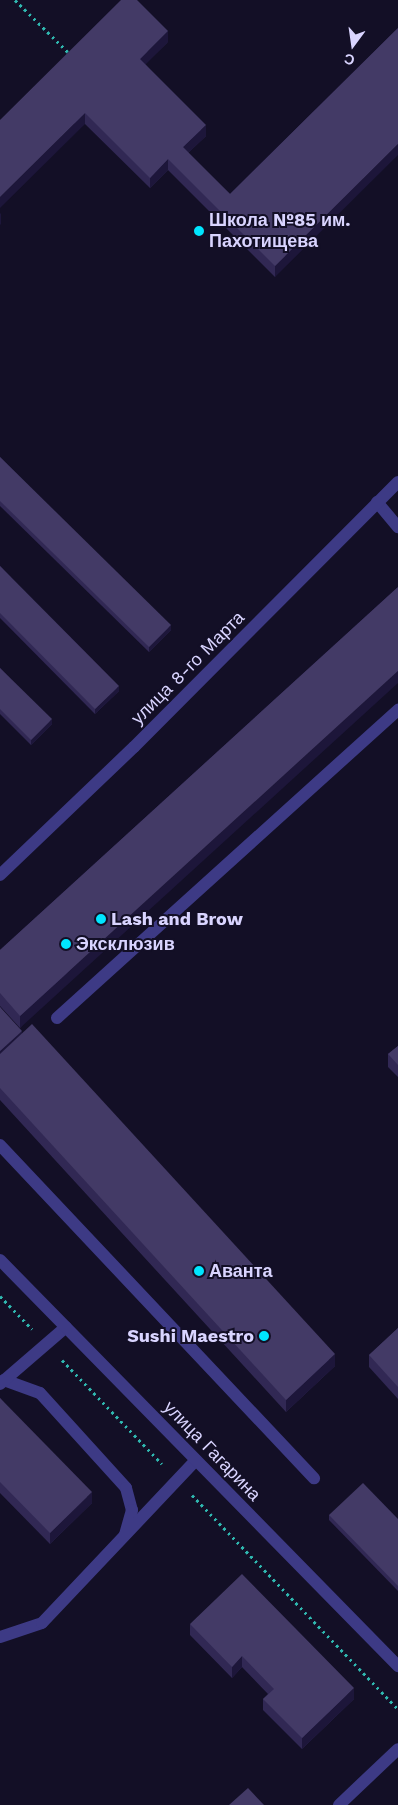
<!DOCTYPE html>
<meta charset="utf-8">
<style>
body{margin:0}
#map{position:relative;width:398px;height:1805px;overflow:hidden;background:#130f26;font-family:"Work Sans",sans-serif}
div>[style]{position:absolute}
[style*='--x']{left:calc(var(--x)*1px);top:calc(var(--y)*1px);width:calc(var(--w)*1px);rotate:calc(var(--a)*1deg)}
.path>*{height:3px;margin-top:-1.5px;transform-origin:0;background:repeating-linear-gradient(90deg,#2fb8b0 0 2.5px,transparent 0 6.5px)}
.lane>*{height:12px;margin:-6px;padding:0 6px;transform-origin:6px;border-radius:6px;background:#3d3a85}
.street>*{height:12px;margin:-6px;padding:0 6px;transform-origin:6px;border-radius:6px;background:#3d3a85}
.wall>*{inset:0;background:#312854}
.shaded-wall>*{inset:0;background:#1d163a}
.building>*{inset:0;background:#433a66}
.dots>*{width:14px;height:14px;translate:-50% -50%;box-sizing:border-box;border:2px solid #130f26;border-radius:50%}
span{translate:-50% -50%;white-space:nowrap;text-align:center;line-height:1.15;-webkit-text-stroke:4px #130f26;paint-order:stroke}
.poi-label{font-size:18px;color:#d9d4ff;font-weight:700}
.left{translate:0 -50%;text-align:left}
.right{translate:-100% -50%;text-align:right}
.street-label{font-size:18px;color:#d9d4ff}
.north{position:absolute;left:328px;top:20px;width:50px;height:50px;-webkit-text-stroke:4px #130f26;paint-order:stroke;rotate:194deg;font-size:14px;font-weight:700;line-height:20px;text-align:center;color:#d9d4ff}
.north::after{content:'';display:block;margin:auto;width:18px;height:22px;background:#d9d4ff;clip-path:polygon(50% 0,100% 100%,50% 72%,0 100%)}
</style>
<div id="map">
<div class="path">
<div style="--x:15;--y:0;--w:74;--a:44.5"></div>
<div style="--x:0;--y:1296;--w:46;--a:45.9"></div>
<div style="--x:62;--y:1360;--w:144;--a:46.1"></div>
<div style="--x:192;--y:1495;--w:297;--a:46.1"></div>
</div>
<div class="lane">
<div style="--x:377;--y:502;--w:33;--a:50"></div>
<div style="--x:57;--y:1018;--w:460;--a:-42.1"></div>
<div style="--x:0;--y:1145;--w:458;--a:46.7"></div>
<div style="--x:4;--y:1380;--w:38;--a:20"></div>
<div style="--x:40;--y:1393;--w:128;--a:47.8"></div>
<div style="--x:126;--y:1488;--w:23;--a:75"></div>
<div style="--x:132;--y:1510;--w:25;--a:106"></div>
<div style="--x:0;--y:1384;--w:87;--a:-40.8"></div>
<div style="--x:0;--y:1637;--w:44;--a:-18.4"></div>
<div style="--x:42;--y:1623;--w:224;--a:-46.6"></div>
</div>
<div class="street">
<div style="--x:0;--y:875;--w:185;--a:-43.7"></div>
<div style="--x:134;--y:747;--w:374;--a:-45.1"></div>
<div style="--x:0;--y:1260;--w:569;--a:45.57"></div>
<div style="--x:339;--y:1805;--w:81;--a:-43.5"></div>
</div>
<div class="wall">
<div style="clip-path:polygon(398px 28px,275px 277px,168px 170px,150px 188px,85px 124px,0 120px,168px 42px,145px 64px,206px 136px,188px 153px,230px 194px)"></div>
<div style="clip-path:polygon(0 457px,171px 630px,149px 652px,0 506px)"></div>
<div style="clip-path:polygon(0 566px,119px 691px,95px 714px,0 618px)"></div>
<div style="clip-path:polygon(398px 587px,20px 1028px,0 1006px,0 950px)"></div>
<div style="clip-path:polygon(0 668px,52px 724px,31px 745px,0 714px)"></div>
<div style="clip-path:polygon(0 1007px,22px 1034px,335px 1366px,286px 1412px,0 1100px)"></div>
<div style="clip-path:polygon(398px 1046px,398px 1077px,388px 1067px,388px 1054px)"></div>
<div style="clip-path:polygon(398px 1328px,398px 1399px,369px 1367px,369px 1355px)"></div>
<div style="clip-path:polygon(0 1398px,92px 1503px,50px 1544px,0 1493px)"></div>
<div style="clip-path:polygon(329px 1515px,398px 1519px,398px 1591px,329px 1520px)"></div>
<div style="clip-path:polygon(190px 1624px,354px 1699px,302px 1749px,263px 1710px,263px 1699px,268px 1694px,242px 1667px,232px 1678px,190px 1635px)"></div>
</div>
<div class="shaded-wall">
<div style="clip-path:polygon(168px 31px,168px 42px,140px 70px,140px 59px)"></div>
<div style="clip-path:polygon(85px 113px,85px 124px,0 208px,0 197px)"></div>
<div style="clip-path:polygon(206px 125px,206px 136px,183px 158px,183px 147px)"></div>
<div style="clip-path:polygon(398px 144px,398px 155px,275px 277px,275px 266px)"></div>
<div style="clip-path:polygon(168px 159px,168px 170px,150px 188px,150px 178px)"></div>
<div style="clip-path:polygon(1px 213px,1px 224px,0 225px,0 214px)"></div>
<div style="clip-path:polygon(171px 625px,171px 630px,149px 652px,149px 647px)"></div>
<div style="clip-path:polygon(398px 671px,398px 683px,20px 1028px,20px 1016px)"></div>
<div style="clip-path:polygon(119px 686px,119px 691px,95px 714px,95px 709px)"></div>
<div style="clip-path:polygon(52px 719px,52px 724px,31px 745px,31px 740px)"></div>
<div style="clip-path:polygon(22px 1031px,22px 1040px,0 1059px,0 1051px)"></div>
<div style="clip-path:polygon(335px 1354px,335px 1366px,286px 1412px,286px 1400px)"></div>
<div style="clip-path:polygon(92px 1492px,92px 1503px,50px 1544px,50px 1533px)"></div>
<div style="clip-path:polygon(242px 1656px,242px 1667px,232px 1678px,232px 1667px)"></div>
<div style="clip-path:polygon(354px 1688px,354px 1699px,302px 1749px,302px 1738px)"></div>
</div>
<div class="building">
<div style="clip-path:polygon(121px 0,137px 0,168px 31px,140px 59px,206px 125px,183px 147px,230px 194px,398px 28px,398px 144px,275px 266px,168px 159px,150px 178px,85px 113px,0 197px,0 120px)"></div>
<div style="clip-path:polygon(0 457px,171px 625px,149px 647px,0 501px)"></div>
<div style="clip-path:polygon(0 566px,119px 686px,95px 709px,0 613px)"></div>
<div style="clip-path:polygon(398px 587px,398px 671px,20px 1016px,0 993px,0 950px)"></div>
<div style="clip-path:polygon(0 668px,52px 719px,31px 740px,0 709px)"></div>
<div style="clip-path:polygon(0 1007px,22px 1031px,0 1051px)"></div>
<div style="clip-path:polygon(32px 1024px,335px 1354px,286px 1400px,0 1088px,0 1054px)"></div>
<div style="clip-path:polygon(398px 1046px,398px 1065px,388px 1054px)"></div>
<div style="clip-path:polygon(398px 1328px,398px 1387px,369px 1355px)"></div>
<div style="clip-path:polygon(0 1398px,92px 1492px,50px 1533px,0 1482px)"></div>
<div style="clip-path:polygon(363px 1483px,398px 1519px,398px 1586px,329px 1515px)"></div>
<div style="clip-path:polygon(242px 1574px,354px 1688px,302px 1738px,263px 1699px,274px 1689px,242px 1656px,232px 1667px,190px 1624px)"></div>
<div style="clip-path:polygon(248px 1788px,264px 1805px,229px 1805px)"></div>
</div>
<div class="dots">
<div style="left:199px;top:231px;background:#00e5ff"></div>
<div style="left:101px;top:919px;background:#00e5ff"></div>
<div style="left:66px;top:944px;background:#00e5ff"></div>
<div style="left:199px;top:1271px;background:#00e5ff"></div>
<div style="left:264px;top:1336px;background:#00e5ff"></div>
</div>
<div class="poi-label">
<span class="left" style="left:209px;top:231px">Школа №85 им.<br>Пахотищева</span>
<span class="left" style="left:111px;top:919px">Lash and Brow</span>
<span class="left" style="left:76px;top:944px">Эксклюзив</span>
<span class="left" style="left:209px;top:1271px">Аванта</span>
<span class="right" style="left:254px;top:1336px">Sushi Maestro</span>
</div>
<div class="street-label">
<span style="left:188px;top:668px;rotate:-45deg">улица 8-го Марта</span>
<span style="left:212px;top:1451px;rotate:46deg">улица Гагарина</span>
</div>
<div class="north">С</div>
</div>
